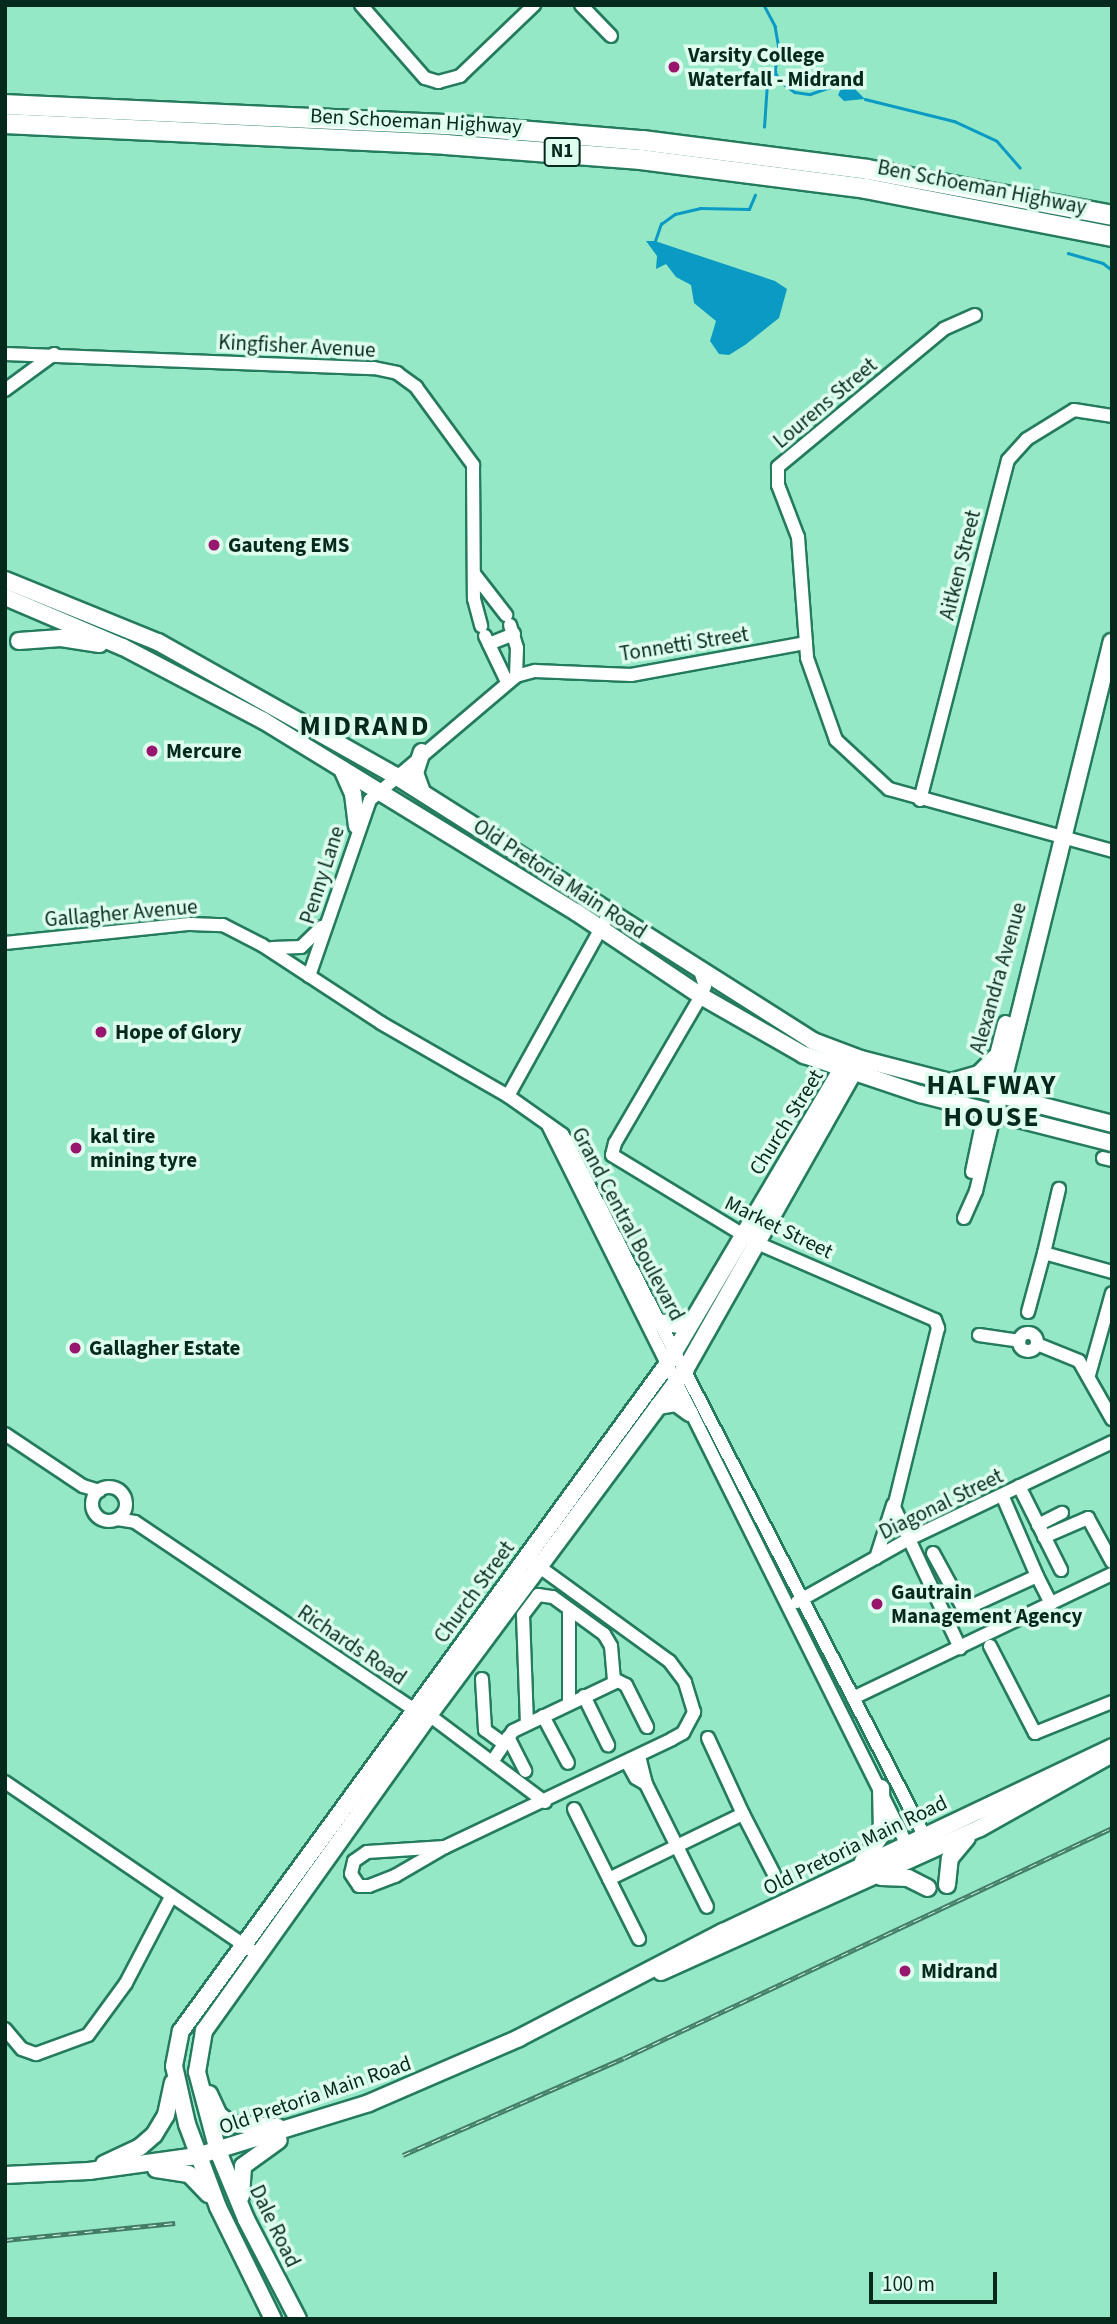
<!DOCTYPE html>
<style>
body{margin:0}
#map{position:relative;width:1117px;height:2324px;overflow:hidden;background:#95e8c6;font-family:"Source Sans 3",sans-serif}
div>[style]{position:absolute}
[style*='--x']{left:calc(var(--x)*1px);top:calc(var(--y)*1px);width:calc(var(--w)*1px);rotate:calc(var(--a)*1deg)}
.water>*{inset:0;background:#0a9ac4}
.stream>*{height:2.5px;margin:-1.25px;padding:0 1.25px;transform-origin:1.25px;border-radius:1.25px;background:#0a9ac4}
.roads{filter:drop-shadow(2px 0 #247b5d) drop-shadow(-2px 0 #247b5d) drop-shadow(0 2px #247b5d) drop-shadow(0 -2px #247b5d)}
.minor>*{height:12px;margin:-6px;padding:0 6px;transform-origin:6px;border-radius:6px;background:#fff}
.minor>.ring{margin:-6px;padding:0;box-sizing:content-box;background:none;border:12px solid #fff;border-radius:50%}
.major>*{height:16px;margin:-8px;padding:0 8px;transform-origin:8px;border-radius:8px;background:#fff}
.highway>*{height:19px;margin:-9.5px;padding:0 9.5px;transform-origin:9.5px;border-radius:9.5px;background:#fff}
.rail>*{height:5px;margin-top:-2.5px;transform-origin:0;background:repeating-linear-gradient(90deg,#defdef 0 8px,#447d67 0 16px);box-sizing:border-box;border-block:2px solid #447d67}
.dots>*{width:19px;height:19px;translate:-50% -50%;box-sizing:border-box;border:4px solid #defdef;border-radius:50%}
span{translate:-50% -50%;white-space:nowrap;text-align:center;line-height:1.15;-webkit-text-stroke:7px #defdef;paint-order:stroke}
.shield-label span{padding:2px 5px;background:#defdef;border:2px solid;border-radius:5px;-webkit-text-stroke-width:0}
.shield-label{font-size:19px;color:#05291d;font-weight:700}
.poi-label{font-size:21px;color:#05291d;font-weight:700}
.left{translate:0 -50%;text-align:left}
.street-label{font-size:21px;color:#05291d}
.district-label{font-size:28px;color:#05291d;font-weight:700;letter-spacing:2px}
.frame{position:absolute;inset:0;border:7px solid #05291d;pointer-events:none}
.scale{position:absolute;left:869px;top:2272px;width:128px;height:32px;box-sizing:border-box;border:4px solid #05291d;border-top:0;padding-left:9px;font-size:21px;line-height:24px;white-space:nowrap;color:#05291d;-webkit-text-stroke:5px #defdef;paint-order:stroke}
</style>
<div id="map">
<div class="water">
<div style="clip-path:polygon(852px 81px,857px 83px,855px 89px,865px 99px,844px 101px,838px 95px,844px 82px)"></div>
<div style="clip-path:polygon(655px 241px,775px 281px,787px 289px,779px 318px,745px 345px,729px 355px,719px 354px,710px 341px,716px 321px,694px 303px,691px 285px,676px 277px,666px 264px,656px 269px,657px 256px,646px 241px)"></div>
</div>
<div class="stream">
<div style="--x:764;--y:5;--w:24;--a:62"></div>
<div style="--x:775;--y:26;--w:23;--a:80"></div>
<div style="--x:779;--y:49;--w:23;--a:100"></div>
<div style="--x:775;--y:72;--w:12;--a:59"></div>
<div style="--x:781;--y:82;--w:17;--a:36"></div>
<div style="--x:795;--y:92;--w:15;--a:8"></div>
<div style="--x:810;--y:94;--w:36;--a:-19"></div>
<div style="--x:865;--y:99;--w:92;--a:13.9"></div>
<div style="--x:954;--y:121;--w:47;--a:24.9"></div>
<div style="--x:997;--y:141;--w:35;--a:49"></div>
<div style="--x:764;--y:127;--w:44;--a:-86.1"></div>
<div style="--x:767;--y:83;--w:14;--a:-54"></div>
<div style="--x:655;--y:241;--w:18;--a:-71"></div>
<div style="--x:661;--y:224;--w:17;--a:-36"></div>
<div style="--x:675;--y:214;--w:26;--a:-13"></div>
<div style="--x:700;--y:208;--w:49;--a:1.2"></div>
<div style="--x:749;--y:209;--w:15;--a:-67"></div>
<div style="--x:1068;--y:253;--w:36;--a:16"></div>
<div style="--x:1103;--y:263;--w:11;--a:38"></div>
</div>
<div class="roads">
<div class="minor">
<div style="--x:361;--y:5;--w:97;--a:48.8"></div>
<div style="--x:425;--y:78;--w:14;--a:17"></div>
<div style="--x:438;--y:82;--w:23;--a:-15"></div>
<div style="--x:460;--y:76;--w:103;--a:-43.8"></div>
<div style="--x:581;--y:5;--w:43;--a:45.9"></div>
<div style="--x:975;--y:315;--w:34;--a:156"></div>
<div style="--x:944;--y:329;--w:216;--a:140.3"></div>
<div style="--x:778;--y:467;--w:18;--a:90"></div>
<div style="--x:778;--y:485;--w:56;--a:69"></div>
<div style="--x:798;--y:537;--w:121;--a:85.7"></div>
<div style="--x:807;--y:658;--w:87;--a:70.5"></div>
<div style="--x:836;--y:740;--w:72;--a:42.8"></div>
<div style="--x:889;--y:789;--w:231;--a:15.5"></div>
<div style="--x:5;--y:354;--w:369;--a:2.2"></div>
<div style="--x:374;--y:368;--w:24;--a:12"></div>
<div style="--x:397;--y:373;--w:24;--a:36"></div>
<div style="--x:416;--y:387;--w:97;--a:53.8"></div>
<div style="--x:473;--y:465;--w:134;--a:89.6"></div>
<div style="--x:474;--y:599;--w:28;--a:75"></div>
<div style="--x:5;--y:390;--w:61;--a:-36.3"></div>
<div style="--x:475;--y:575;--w:51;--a:52.2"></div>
<div style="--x:510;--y:625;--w:24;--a:73"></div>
<div style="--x:517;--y:648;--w:28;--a:92"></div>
<div style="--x:485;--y:636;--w:51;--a:64.4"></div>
<div style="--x:489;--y:644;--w:27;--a:-22"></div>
<div style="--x:920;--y:800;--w:351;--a:-75.5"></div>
<div style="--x:1008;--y:460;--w:28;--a:-48"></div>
<div style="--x:1027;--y:439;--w:55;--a:-31.7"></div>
<div style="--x:1074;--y:410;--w:38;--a:9"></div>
<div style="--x:5;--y:943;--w:186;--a:-5.9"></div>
<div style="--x:190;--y:924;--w:33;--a:2"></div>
<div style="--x:223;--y:925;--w:44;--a:27.1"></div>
<div style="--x:262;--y:945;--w:142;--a:33.2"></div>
<div style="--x:381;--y:1023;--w:146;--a:29.9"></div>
<div style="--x:508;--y:1096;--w:67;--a:35.3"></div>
<div style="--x:563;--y:1135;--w:794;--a:62.73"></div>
<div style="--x:272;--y:948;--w:29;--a:-2"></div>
<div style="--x:301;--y:947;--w:29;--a:-44"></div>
<div style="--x:700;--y:971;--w:16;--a:72"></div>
<div style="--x:705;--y:986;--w:11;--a:112"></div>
<div style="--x:701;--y:996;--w:170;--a:120.3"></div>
<div style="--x:615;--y:1143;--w:12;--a:104"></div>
<div style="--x:612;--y:1155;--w:170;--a:31.3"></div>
<div style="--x:757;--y:1243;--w:194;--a:23.4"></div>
<div style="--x:935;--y:1320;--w:9;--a:69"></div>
<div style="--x:938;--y:1328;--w:184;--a:103.8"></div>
<div style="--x:894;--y:1507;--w:156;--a:64.9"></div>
<div style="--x:309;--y:976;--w:186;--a:-70.9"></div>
<div style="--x:370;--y:800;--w:192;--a:-40.3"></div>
<div style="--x:516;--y:676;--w:20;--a:-15"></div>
<div style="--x:535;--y:671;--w:96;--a:2.4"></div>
<div style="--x:631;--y:675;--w:178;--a:-10.4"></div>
<div style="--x:508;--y:1096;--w:210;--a:-61"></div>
<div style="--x:548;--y:1125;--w:811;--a:63.5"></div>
<div style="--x:1103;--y:1158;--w:9;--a:13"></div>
<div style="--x:972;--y:1172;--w:63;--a:-78.2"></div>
<div style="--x:964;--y:1218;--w:30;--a:-66"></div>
<div style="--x:976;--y:1191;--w:81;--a:-76.5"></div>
<div style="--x:1044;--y:1253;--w:66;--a:-76.8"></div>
<div style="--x:1028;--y:1312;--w:61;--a:-74.8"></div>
<div style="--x:1044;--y:1253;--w:71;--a:15.6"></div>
<div class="ring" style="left:1019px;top:1333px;width:6px;height:6px"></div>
<div style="--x:979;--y:1335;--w:41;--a:8.3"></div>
<div style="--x:1037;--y:1344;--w:45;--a:22"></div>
<div style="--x:1079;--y:1361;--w:67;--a:60.4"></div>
<div style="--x:1089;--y:1375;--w:85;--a:-74.3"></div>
<div style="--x:5;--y:1434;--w:94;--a:33.7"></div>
<div style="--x:83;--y:1486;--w:17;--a:17"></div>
<div style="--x:1019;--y:1486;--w:94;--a:63.4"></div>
<div class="ring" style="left:92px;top:1487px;width:22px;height:22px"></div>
<div style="--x:117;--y:1519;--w:18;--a:9"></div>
<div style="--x:135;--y:1522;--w:337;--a:33.9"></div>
<div style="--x:415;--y:1710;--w:15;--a:20"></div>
<div style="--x:429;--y:1715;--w:145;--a:36.9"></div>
<div style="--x:1038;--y:1525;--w:27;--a:-27"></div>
<div style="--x:1044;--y:1537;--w:48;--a:-23.4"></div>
<div style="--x:1088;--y:1518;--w:50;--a:61.4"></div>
<div style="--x:933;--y:1553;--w:60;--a:61.3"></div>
<div style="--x:962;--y:1606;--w:5;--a:22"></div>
<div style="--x:967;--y:1608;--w:77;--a:-24.6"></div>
<div style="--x:1037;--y:1576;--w:88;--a:-113.4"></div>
<div style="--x:876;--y:1558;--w:56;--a:-72.2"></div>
<div style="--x:1037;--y:1576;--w:31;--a:63"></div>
<div style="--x:797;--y:1602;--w:129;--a:-29.4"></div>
<div style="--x:909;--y:1539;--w:225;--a:-25.5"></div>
<div style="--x:990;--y:1646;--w:98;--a:62.7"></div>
<div style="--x:1035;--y:1733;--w:83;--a:-21.9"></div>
<div style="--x:482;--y:1679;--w:51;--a:86.6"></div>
<div style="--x:485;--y:1730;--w:24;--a:36"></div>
<div style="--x:584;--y:1696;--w:55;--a:63.9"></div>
<div style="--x:853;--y:1698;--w:287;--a:-25.6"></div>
<div style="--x:569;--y:1703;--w:93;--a:-90"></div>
<div style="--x:543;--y:1716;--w:53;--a:62"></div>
<div style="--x:527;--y:1724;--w:109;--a:-92.1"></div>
<div style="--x:523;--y:1615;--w:25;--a:-53"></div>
<div style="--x:538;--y:1595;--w:15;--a:8"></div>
<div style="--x:553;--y:1597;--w:63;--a:36"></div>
<div style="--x:604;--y:1634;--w:14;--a:60"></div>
<div style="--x:611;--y:1646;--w:36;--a:85"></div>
<div style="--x:508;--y:1737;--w:38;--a:63"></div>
<div style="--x:708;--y:1738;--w:84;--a:65.3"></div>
<div style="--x:639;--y:1756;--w:29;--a:76"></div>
<div style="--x:646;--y:1784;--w:137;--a:63.6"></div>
<div style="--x:492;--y:1762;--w:37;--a:-56"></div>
<div style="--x:513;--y:1731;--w:116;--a:-25.5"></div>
<div style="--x:618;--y:1681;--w:9;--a:27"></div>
<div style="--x:626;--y:1685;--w:47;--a:63.4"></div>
<div style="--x:627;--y:1762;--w:18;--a:61"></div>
<div style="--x:636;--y:1778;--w:12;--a:31"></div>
<div style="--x:5;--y:1782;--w:304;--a:34.3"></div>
<div style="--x:574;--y:1809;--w:78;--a:63.4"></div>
<div style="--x:445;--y:1847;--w:78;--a:176.3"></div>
<div style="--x:367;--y:1852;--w:16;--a:145"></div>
<div style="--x:354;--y:1861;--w:13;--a:103"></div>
<div style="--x:351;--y:1874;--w:14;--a:56"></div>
<div style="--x:359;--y:1886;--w:10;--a:0"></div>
<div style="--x:369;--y:1886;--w:28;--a:-21"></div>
<div style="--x:395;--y:1876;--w:58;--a:-30.1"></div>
<div style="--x:445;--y:1847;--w:251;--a:-25.4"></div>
<div style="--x:672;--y:1739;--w:13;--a:-29"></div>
<div style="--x:683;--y:1733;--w:24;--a:-62"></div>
<div style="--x:694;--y:1712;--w:31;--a:-107"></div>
<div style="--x:685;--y:1682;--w:26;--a:-127"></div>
<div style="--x:669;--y:1661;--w:167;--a:-144"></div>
<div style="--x:639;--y:1939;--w:67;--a:-116.6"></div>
<div style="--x:609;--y:1879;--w:149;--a:-25.9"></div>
<div style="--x:743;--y:1814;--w:68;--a:62.7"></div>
<div style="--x:5;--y:2029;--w:26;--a:50"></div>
<div style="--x:22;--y:2049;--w:15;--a:20"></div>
<div style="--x:36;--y:2054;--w:55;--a:-20.1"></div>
<div style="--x:88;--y:2035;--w:64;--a:-53.8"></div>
<div style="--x:126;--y:1983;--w:97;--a:-62.4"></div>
</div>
<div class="major">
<div style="--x:5;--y:580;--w:165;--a:22.1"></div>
<div style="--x:158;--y:642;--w:271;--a:29.4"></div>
<div style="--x:394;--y:775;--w:496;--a:32.4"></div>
<div style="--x:813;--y:1041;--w:51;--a:20.6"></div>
<div style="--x:861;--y:1059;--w:259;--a:14.5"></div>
<div style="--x:5;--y:597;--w:128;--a:23"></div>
<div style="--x:123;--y:647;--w:159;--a:27.7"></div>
<div style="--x:264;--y:721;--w:366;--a:31.5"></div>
<div style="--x:576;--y:912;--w:151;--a:33.9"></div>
<div style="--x:701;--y:996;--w:119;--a:29.8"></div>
<div style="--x:804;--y:1055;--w:122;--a:18.6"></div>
<div style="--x:920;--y:1094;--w:198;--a:14.3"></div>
<div style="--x:19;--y:641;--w:42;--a:-4.1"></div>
<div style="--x:61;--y:638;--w:39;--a:9"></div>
<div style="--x:342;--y:769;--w:27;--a:66"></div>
<div style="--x:353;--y:794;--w:32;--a:83"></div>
<div style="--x:422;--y:792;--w:20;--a:-110"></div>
<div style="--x:415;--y:773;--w:22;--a:-72"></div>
<div style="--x:951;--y:1082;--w:29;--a:-16"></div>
<div style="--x:979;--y:1074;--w:24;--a:-45"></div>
<div style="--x:989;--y:1090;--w:68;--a:-75.6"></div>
<div style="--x:997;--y:1105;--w:477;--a:-76.1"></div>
<div style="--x:658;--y:1322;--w:30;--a:8"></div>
<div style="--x:658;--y:1406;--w:18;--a:-9"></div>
<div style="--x:676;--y:1403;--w:17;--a:36"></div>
<div style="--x:863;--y:1861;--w:33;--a:-55"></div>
<div style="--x:882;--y:1834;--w:46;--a:-91.2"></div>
<div style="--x:881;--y:1877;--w:27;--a:2"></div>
<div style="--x:908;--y:1878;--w:22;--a:27"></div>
<div style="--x:947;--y:1885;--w:27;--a:-84"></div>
<div style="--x:950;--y:1858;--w:26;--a:-50"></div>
<div style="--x:661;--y:1972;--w:350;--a:-24.3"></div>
<div style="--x:980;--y:1828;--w:149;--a:-29.3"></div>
<div style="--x:209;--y:2094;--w:23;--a:65"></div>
<div style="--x:219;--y:2115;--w:14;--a:39"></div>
<div style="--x:230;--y:2124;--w:48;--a:3.6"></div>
<div style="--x:104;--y:2164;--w:40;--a:-25"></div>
<div style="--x:140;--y:2147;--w:18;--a:-41"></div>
<div style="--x:154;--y:2135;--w:23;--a:-59"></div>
<div style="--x:166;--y:2115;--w:33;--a:-78"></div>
<div style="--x:156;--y:2169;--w:33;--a:9"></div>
<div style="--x:189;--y:2174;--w:28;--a:46"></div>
<div style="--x:5;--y:2175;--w:84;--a:-2.7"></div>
<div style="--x:89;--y:2171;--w:109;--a:-7.9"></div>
<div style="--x:197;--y:2156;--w:180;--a:-17.1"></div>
<div style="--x:369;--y:2103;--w:163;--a:-23.4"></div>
<div style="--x:519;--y:2038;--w:230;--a:-27.5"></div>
<div style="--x:723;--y:1932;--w:431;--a:-25.4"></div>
<div style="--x:241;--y:2196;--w:30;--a:-86"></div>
<div style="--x:243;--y:2166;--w:44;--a:-35.8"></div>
<div style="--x:273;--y:2319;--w:125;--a:-116.2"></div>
<div style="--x:218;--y:2207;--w:89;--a:-110.5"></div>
<div style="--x:187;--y:2124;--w:59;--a:-102.6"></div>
<div style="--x:174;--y:2066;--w:36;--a:-79"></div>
<div style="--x:181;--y:2031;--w:823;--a:-53.9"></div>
<div style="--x:666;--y:1366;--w:360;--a:-59.4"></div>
<div style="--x:298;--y:2319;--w:113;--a:-117.5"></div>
<div style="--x:246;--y:2219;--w:74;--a:-112.4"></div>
<div style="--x:218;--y:2151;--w:82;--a:-104.9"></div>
<div style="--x:197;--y:2072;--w:42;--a:-80.3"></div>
<div style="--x:204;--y:2031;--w:388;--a:-54.5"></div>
<div style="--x:429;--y:1715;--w:430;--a:-53.4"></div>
<div style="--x:685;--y:1370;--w:357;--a:-60.5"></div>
</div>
<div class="highway">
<div style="--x:5;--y:104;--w:441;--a:2.6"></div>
<div style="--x:446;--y:124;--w:197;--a:4.7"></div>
<div style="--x:642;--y:140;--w:227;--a:7.3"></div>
<div style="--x:867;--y:169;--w:249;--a:10.6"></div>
<div style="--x:5;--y:123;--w:441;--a:2.7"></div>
<div style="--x:445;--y:144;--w:196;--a:4.4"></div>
<div style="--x:640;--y:159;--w:227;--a:7.3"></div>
<div style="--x:865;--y:188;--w:252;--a:11"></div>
</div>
</div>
<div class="rail">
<div style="--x:403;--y:2155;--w:241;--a:-23.7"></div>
<div style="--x:624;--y:2058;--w:539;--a:-25.24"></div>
<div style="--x:5;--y:2240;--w:171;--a:-5.7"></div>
</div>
<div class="dots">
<div style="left:674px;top:67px;background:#98166d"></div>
<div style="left:214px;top:545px;background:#98166d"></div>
<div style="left:152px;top:751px;background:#98166d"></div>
<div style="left:101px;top:1032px;background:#98166d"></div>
<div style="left:76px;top:1148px;background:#98166d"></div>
<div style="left:75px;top:1348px;background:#98166d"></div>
<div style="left:877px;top:1604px;background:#98166d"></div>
<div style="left:905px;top:1971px;background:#98166d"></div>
</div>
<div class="shield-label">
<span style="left:562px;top:152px">N1</span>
</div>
<div class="poi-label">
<span class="left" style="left:688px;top:67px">Varsity College<br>Waterfall - Midrand</span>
<span class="left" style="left:228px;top:545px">Gauteng EMS</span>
<span class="left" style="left:166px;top:751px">Mercure</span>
<span class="left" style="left:115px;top:1032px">Hope of Glory</span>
<span class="left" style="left:90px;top:1148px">kal tire<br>mining tyre</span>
<span class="left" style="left:89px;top:1348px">Gallagher Estate</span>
<span class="left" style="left:891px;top:1604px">Gautrain<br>Management Agency</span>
<span class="left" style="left:921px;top:1971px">Midrand</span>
</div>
<div class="street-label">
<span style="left:416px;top:121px;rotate:3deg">Ben Schoeman Highway</span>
<span style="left:982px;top:187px;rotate:11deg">Ben Schoeman Highway</span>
<span style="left:297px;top:346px;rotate:3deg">Kingfisher Avenue</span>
<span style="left:825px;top:403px;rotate:-40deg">Lourens Street</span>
<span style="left:960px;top:565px;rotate:-76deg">Aitken Street</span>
<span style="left:684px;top:644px;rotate:-9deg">Tonnetti Street</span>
<span style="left:322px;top:875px;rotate:-72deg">Penny Lane</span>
<span style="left:560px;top:879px;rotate:33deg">Old Pretoria Main Road</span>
<span style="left:121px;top:913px;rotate:-5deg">Gallagher Avenue</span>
<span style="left:998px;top:978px;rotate:-74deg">Alexandra Avenue</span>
<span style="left:786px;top:1122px;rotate:-58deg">Church Street</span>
<span style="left:628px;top:1224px;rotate:62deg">Grand Central Boulevard</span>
<span style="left:779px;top:1227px;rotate:26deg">Market Street</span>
<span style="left:941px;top:1504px;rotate:-26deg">Diagonal Street</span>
<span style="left:474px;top:1592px;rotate:-54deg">Church Street</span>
<span style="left:352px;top:1645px;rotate:34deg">Richards Road</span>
<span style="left:855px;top:1845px;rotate:-26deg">Old Pretoria Main Road</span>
<span style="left:315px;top:2095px;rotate:-19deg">Old Pretoria Main Road</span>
<span style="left:275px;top:2226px;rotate:64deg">Dale Road</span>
</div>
<div class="district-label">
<span style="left:365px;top:726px">MIDRAND</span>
<span style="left:992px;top:1101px">HALFWAY<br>HOUSE</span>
</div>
<div class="frame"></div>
<div class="scale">100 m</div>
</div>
